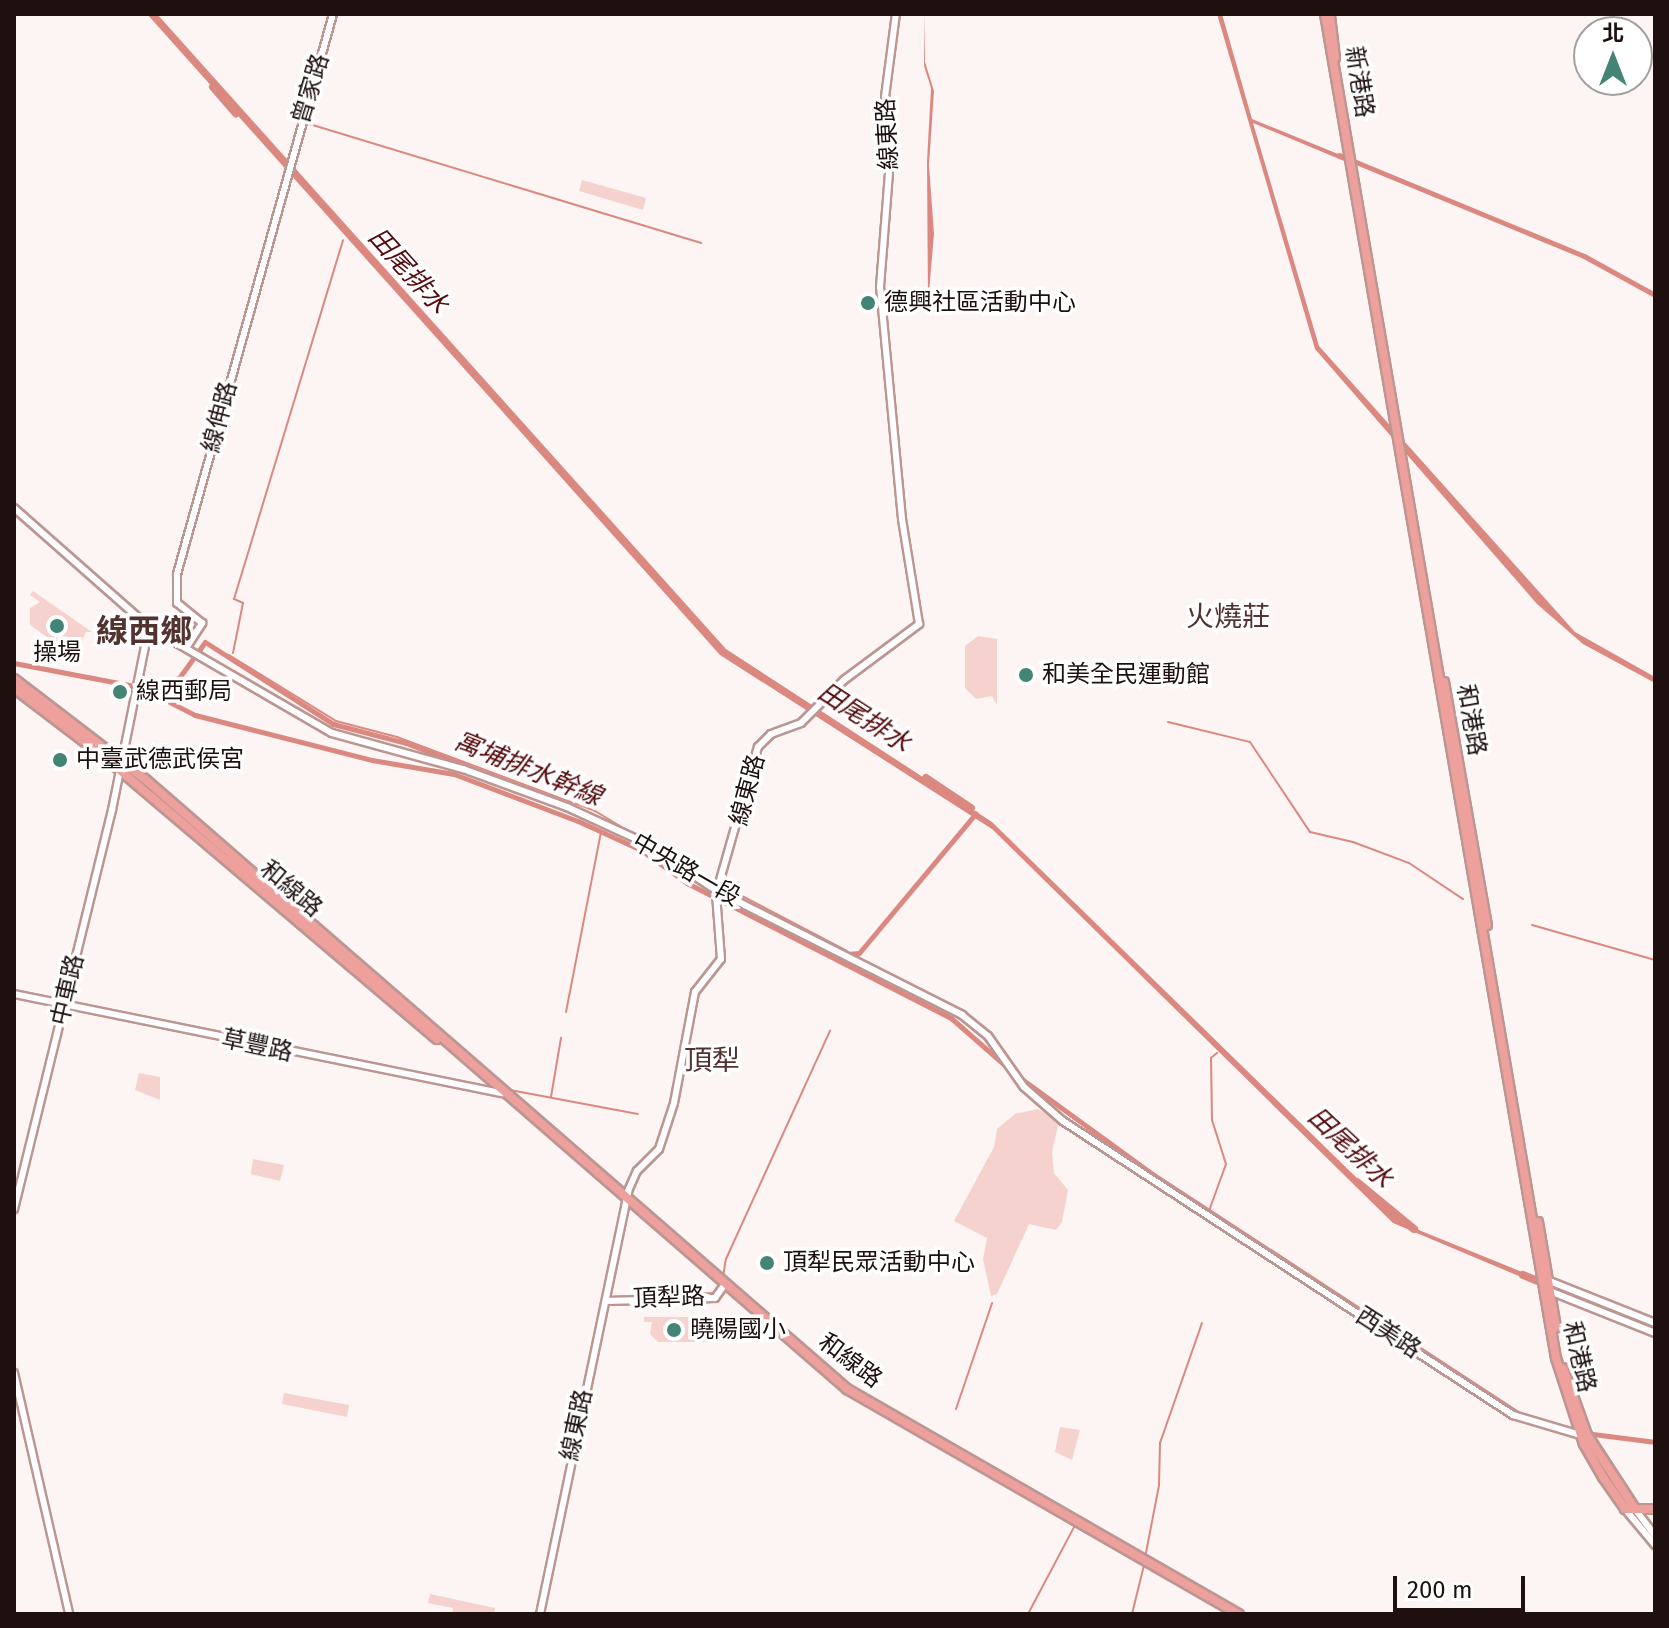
<!DOCTYPE html>
<meta charset="utf-8">
<style>
body{margin:0}
#map{position:relative;width:1669px;height:1628px;overflow:hidden;background:#fdf5f4;font-family:"Fira Sans","Noto Sans TC",sans-serif}
div>[style]{position:absolute}
[style*='--x']{left:calc(var(--x)*1px);top:calc(var(--y)*1px);width:calc(var(--w)*1px);rotate:calc(var(--a)*1deg)}
.green>*{inset:0;background:#f6d2ce}
.water>*{inset:0;background:#db8881}
.stream>*{height:2px;margin:-1px;padding:0 1px;transform-origin:1px;border-radius:1px;background:#db8881}
.canal>*{height:5px;margin:-2.5px;padding:0 2.5px;transform-origin:2.5px;border-radius:2.5px;background:#db8881}
.river>*{height:8px;margin:-4px;padding:0 4px;transform-origin:4px;border-radius:4px;background:#db8881}
.roads{filter:drop-shadow(2px 0 #bc9692) drop-shadow(-2px 0 #bc9692) drop-shadow(0 2px #bc9692) drop-shadow(0 -2px #bc9692)}
.minor>*{height:6px;margin:-3px;padding:0 3px;transform-origin:3px;border-radius:3px;background:#fff}
.major>*{height:8px;margin:-4px;padding:0 4px;transform-origin:4px;border-radius:4px;background:#eea09d}
.dots>*{width:22px;height:22px;translate:-50% -50%;box-sizing:border-box;border:4px solid #fff;border-radius:50%}
span{translate:-50% -50%;white-space:nowrap;text-align:center;line-height:1.15;-webkit-text-stroke:7px #fff;paint-order:stroke}
.street-label{font-size:24px;color:#1d100f}
.poi-label{font-size:24px;color:#1d100f}
.left{translate:0 -50%;text-align:left}
.water-label{font-size:26px;color:#550a0d;font-style:italic}
.quarter-label{font-size:28px;color:#523330}
.district-label{font-size:32px;color:#523330;font-weight:700}
.frame{position:absolute;inset:0;border:16px solid #1d100f;pointer-events:none}
.north{position:absolute;left:1573px;top:16px;width:80px;height:80px;box-sizing:border-box;background:#fff;border:2px solid #a59f9f;border-radius:50%;rotate:0deg;font-size:22px;font-weight:700;line-height:32px;text-align:center;color:#1d100f}
.north::after{content:'';display:block;margin:auto;width:28px;height:36px;background:#438474;clip-path:polygon(50% 0,100% 100%,50% 72%,0 100%)}
.scale{position:absolute;left:1393px;top:1576px;width:132px;height:36px;box-sizing:border-box;border:4px solid #1d100f;border-top:0;padding-left:10px;font-size:24px;line-height:28px;white-space:nowrap;color:#1d100f;-webkit-text-stroke:6px #fff;paint-order:stroke}
</style>
<div id="map">
<div class="green">
<div style="clip-path:polygon(582px 180px,646px 198px,643px 210px,579px 191px)"></div>
<div style="clip-path:polygon(33px 591px,92px 632px,86px 632px,78px 649px,62px 648px,30px 625px,30px 608px,40px 602px,30px 595px)"></div>
<div style="clip-path:polygon(978px 636px,997px 639px,997px 705px,992px 696px,976px 699px,965px 688px,965px 646px)"></div>
<div style="clip-path:polygon(139px 1073px,160px 1077px,160px 1100px,135px 1090px)"></div>
<div style="clip-path:polygon(1038px 1109px,1059px 1121px,1052px 1152px,1054px 1173px,1068px 1190px,1062px 1222px,1056px 1230px,1029px 1224px,997px 1294px,991px 1296px,983px 1259px,987px 1238px,954px 1221px,994px 1147px,997px 1129px,1015px 1114px)"></div>
<div style="clip-path:polygon(253px 1159px,284px 1165px,280px 1181px,251px 1174px)"></div>
<div style="clip-path:polygon(707px 1317px,707px 1342px,658px 1342px,650px 1334px,652px 1322px,644px 1322px,644px 1317px)"></div>
<div style="clip-path:polygon(284px 1393px,349px 1405px,347px 1417px,282px 1404px)"></div>
<div style="clip-path:polygon(1060px 1427px,1080px 1430px,1072px 1460px,1055px 1452px)"></div>
<div style="clip-path:polygon(430px 1594px,495px 1608px,494px 1614px,452px 1614px,453px 1608px,428px 1603px)"></div>
</div>
<div class="water">
<div style="clip-path:polygon(147px 14px,157px 14px,726px 649px,992px 822px,1404px 1224px,1532px 1276px,1533px 1282px,1393px 1223px,992px 829px,720px 655px)"></div>
<div style="clip-path:polygon(924px 14px,925px 62px,934px 91px,929px 165px,934px 234px,928px 304px,927px 161px,931px 88px,924px 66px)"></div>
<div style="clip-path:polygon(1217px 14px,1222px 14px,1252px 119px,1343px 156px,1344px 161px,1253px 123px,1319px 346px,1575px 632px,1655px 677px,1655px 683px,1583px 644px,1537px 604px,1315px 349px)"></div>
</div>
<div class="stream">
<div style="--x:306;--y:123;--w:413;--a:16.9"></div>
<div style="--x:285;--y:198;--w:25;--a:-74"></div>
<div style="--x:186;--y:558;--w:102;--a:-75.3"></div>
<div style="--x:233;--y:653;--w:51;--a:-78.7"></div>
<div style="--x:243;--y:603;--w:10;--a:-156"></div>
<div style="--x:234;--y:599;--w:375;--a:-73.1"></div>
<div style="--x:229;--y:655;--w:126;--a:31.7"></div>
<div style="--x:336;--y:721;--w:63;--a:14.7"></div>
<div style="--x:397;--y:737;--w:211;--a:20.5"></div>
<div style="--x:595;--y:811;--w:140;--a:31"></div>
<div style="--x:1168;--y:722;--w:84;--a:13.7"></div>
<div style="--x:1250;--y:742;--w:108;--a:56.3"></div>
<div style="--x:1310;--y:832;--w:44;--a:13.1"></div>
<div style="--x:1353;--y:842;--w:60;--a:20.6"></div>
<div style="--x:1409;--y:863;--w:65;--a:33.7"></div>
<div style="--x:721;--y:885;--w:142;--a:27.6"></div>
<div style="--x:1532;--y:925;--w:128;--a:15.9"></div>
<div style="--x:566;--y:1012;--w:183;--a:-79"></div>
<div style="--x:447;--y:1079;--w:49;--a:10.6"></div>
<div style="--x:510;--y:1090;--w:130;--a:10.6"></div>
<div style="--x:551;--y:1097;--w:60;--a:-80.4"></div>
<div style="--x:1209;--y:1211;--w:50;--a:-70.1"></div>
<div style="--x:1226;--y:1164;--w:46;--a:-107.7"></div>
<div style="--x:1212;--y:1120;--w:62;--a:-90.9"></div>
<div style="--x:1211;--y:1058;--w:8;--a:-40"></div>
<div style="--x:723;--y:1277;--w:18;--a:-81"></div>
<div style="--x:726;--y:1259;--w:251;--a:-65.5"></div>
<div style="--x:636;--y:1296;--w:79;--a:-2.2"></div>
<div style="--x:956;--y:1409;--w:112;--a:-71.2"></div>
<div style="--x:1145;--y:1558;--w:74;--a:-79.1"></div>
<div style="--x:1159;--y:1485;--w:42;--a:-88.6"></div>
<div style="--x:1160;--y:1443;--w:127;--a:-70.7"></div>
<div style="--x:1028;--y:1614;--w:98;--a:-62.1"></div>
<div style="--x:1132;--y:1614;--w:50;--a:-76.2"></div>
</div>
<div class="canal">
<div style="--x:1339;--y:155;--w:265;--a:22.4"></div>
<div style="--x:1584;--y:256;--w:81;--a:28.8"></div>
<div style="--x:14;--y:663;--w:128;--a:10.8"></div>
<div style="--x:140;--y:687;--w:40;--a:-13"></div>
<div style="--x:179;--y:678;--w:44;--a:-54.2"></div>
<div style="--x:205;--y:642;--w:152;--a:32.6"></div>
<div style="--x:333;--y:724;--w:75;--a:14.6"></div>
<div style="--x:406;--y:743;--w:173;--a:20.9"></div>
<div style="--x:140;--y:687;--w:62;--a:27"></div>
<div style="--x:195;--y:715;--w:183;--a:14.3"></div>
<div style="--x:372;--y:760;--w:83;--a:9.7"></div>
<div style="--x:454;--y:774;--w:133;--a:20.8"></div>
<div style="--x:578;--y:821;--w:69;--a:24.7"></div>
<div style="--x:641;--y:850;--w:57;--a:35.7"></div>
<div style="--x:687;--y:883;--w:297;--a:27.1"></div>
<div style="--x:951;--y:1018;--w:76;--a:41.3"></div>
<div style="--x:716;--y:887;--w:147;--a:27.1"></div>
<div style="--x:847;--y:954;--w:12;--a:-5"></div>
<div style="--x:859;--y:953;--w:182;--a:-50.1"></div>
<div style="--x:1019;--y:1077;--w:167;--a:36"></div>
<div style="--x:1154;--y:1175;--w:439;--a:33.2"></div>
<div style="--x:1585;--y:1433;--w:71;--a:7.3"></div>
</div>
<div class="river">
<div style="--x:213;--y:87;--w:35;--a:49"></div>
<div style="--x:926;--y:778;--w:54;--a:33.7"></div>
<div style="--x:1357;--y:1182;--w:74;--a:39.5"></div>
<div style="--x:1523;--y:1275;--w:143;--a:22.2"></div>
</div>
<div class="roads">
<div class="minor">
<div style="--x:14;--y:508;--w:180;--a:41.4"></div>
<div style="--x:149;--y:627;--w:211;--a:30.1"></div>
<div style="--x:332;--y:733;--w:136;--a:15.4"></div>
<div style="--x:463;--y:769;--w:111;--a:20.1"></div>
<div style="--x:567;--y:807;--w:86;--a:24.8"></div>
<div style="--x:645;--y:843;--w:87;--a:33.7"></div>
<div style="--x:717;--y:891;--w:275;--a:26.8"></div>
<div style="--x:962;--y:1015;--w:33;--a:39"></div>
<div style="--x:988;--y:1036;--w:62;--a:54.8"></div>
<div style="--x:1024;--y:1087;--w:52;--a:41.1"></div>
<div style="--x:1063;--y:1121;--w:538;--a:33.16"></div>
<div style="--x:1513;--y:1415;--w:74;--a:16.5"></div>
<div style="--x:186;--y:648;--w:30;--a:-57"></div>
<div style="--x:202;--y:623;--w:32;--a:-141"></div>
<div style="--x:177;--y:603;--w:29;--a:-90"></div>
<div style="--x:177;--y:574;--w:581;--a:-74.43"></div>
<div style="--x:14;--y:994;--w:498;--a:11.5"></div>
<div style="--x:14;--y:1209;--w:411;--a:-76.2"></div>
<div style="--x:112;--y:810;--w:187;--a:-78.6"></div>
<div style="--x:1547;--y:1280;--w:116;--a:21.7"></div>
<div style="--x:1547;--y:1290;--w:116;--a:21.7"></div>
<div style="--x:606;--y:1301;--w:109;--a:-1.6"></div>
<div style="--x:715;--y:1298;--w:17;--a:-54"></div>
<div style="--x:14;--y:1373;--w:247;--a:77.1"></div>
<div style="--x:1625;--y:1509;--w:47;--a:50.2"></div>
<div style="--x:1635;--y:1509;--w:34;--a:53"></div>
<div style="--x:540;--y:1614;--w:432;--a:-78.2"></div>
<div style="--x:628;--y:1191;--w:22;--a:-66"></div>
<div style="--x:637;--y:1171;--w:31;--a:-45"></div>
<div style="--x:659;--y:1149;--w:48;--a:-71.9"></div>
<div style="--x:674;--y:1103;--w:113;--a:-79.3"></div>
<div style="--x:695;--y:992;--w:42;--a:-51.8"></div>
<div style="--x:721;--y:959;--w:65;--a:-94.4"></div>
<div style="--x:716;--y:894;--w:153;--a:-74.1"></div>
<div style="--x:758;--y:747;--w:18;--a:-45"></div>
<div style="--x:771;--y:734;--w:32;--a:-20"></div>
<div style="--x:801;--y:723;--w:61;--a:-45"></div>
<div style="--x:844;--y:680;--w:94;--a:-36.7"></div>
<div style="--x:919;--y:624;--w:106;--a:-99.2"></div>
<div style="--x:902;--y:519;--w:233;--a:-95.4"></div>
<div style="--x:880;--y:287;--w:152;--a:-85.5"></div>
<div style="--x:892;--y:135;--w:39;--a:-100"></div>
<div style="--x:885;--y:97;--w:84;--a:-82.5"></div>
</div>
<div class="major">
<div style="--x:1325;--y:14;--w:1364;--a:80.25"></div>
<div style="--x:1556;--y:1358;--w:90;--a:72"></div>
<div style="--x:1584;--y:1444;--w:38;--a:60"></div>
<div style="--x:1603;--y:1477;--w:39;--a:55"></div>
<div style="--x:1625;--y:1509;--w:30;--a:0"></div>
<div style="--x:1330;--y:16;--w:42;--a:83.2"></div>
<div style="--x:14;--y:679;--w:166;--a:37.4"></div>
<div style="--x:146;--y:780;--w:929;--a:40.98"></div>
<div style="--x:847;--y:1389;--w:452;--a:29.9"></div>
<div style="--x:1444;--y:682;--w:247;--a:80"></div>
<div style="--x:14;--y:688;--w:111;--a:37.3"></div>
<div style="--x:102;--y:755;--w:439;--a:40.3"></div>
<div style="--x:1538;--y:1222;--w:107;--a:80.3"></div>
<div style="--x:1563;--y:1368;--w:71;--a:70.3"></div>
<div style="--x:1587;--y:1435;--w:88;--a:57"></div>
</div>
</div>
<div class="dots">
<div style="left:868px;top:303px;background:#438474"></div>
<div style="left:57px;top:626px;background:#438474"></div>
<div style="left:1026px;top:675px;background:#438474"></div>
<div style="left:120px;top:692px;background:#438474"></div>
<div style="left:60px;top:760px;background:#438474"></div>
<div style="left:767px;top:1263px;background:#438474"></div>
<div style="left:674px;top:1330px;background:#438474"></div>
</div>
<div class="street-label">
<span style="left:1359px;top:82px;rotate:81deg">新港路</span>
<span style="left:311px;top:89px;rotate:-73deg">曾家路</span>
<span style="left:888px;top:134px;rotate:-93deg">線東路</span>
<span style="left:220px;top:417px;rotate:-75deg">線伸路</span>
<span style="left:1471px;top:720px;rotate:80deg">和港路</span>
<span style="left:748px;top:790px;rotate:-75deg">線東路</span>
<span style="left:686px;top:870px;rotate:30deg">中央路一段</span>
<span style="left:291px;top:889px;rotate:40deg">和線路</span>
<span style="left:68px;top:990px;rotate:-77deg">中車路</span>
<span style="left:257px;top:1046px;rotate:12deg">草豐路</span>
<span style="left:669px;top:1298px;rotate:-2deg">頂犁路</span>
<span style="left:1388px;top:1333px;rotate:33deg">西美路</span>
<span style="left:1579px;top:1357px;rotate:77deg">和港路</span>
<span style="left:850px;top:1361px;rotate:37deg">和線路</span>
<span style="left:577px;top:1425px;rotate:-78deg">線東路</span>
</div>
<div class="poi-label">
<span class="left" style="left:884px;top:303px">德興社區活動中心</span>
<span style="left:57px;top:653px">操場</span>
<span class="left" style="left:1042px;top:675px">和美全民運動館</span>
<span class="left" style="left:136px;top:692px">線西郵局</span>
<span class="left" style="left:76px;top:760px">中臺武德武侯宮</span>
<span class="left" style="left:783px;top:1263px">頂犁民眾活動中心</span>
<span class="left" style="left:690px;top:1330px">曉陽國小</span>
</div>
<div class="water-label">
<span style="left:408px;top:271px;rotate:48deg">田尾排水</span>
<span style="left:864px;top:718px;rotate:33deg">田尾排水</span>
<span style="left:528px;top:769px;rotate:22deg">寓埔排水幹線</span>
<span style="left:1350px;top:1148px;rotate:43deg">田尾排水</span>
</div>
<div class="quarter-label">
<span style="left:1228px;top:617px">火燒莊</span>
<span style="left:712px;top:1061px">頂犁</span>
</div>
<div class="district-label">
<span style="left:144px;top:631px">線西鄉</span>
</div>
<div class="frame"></div>
<div class="north">北</div>
<div class="scale">200 m</div>
</div>
